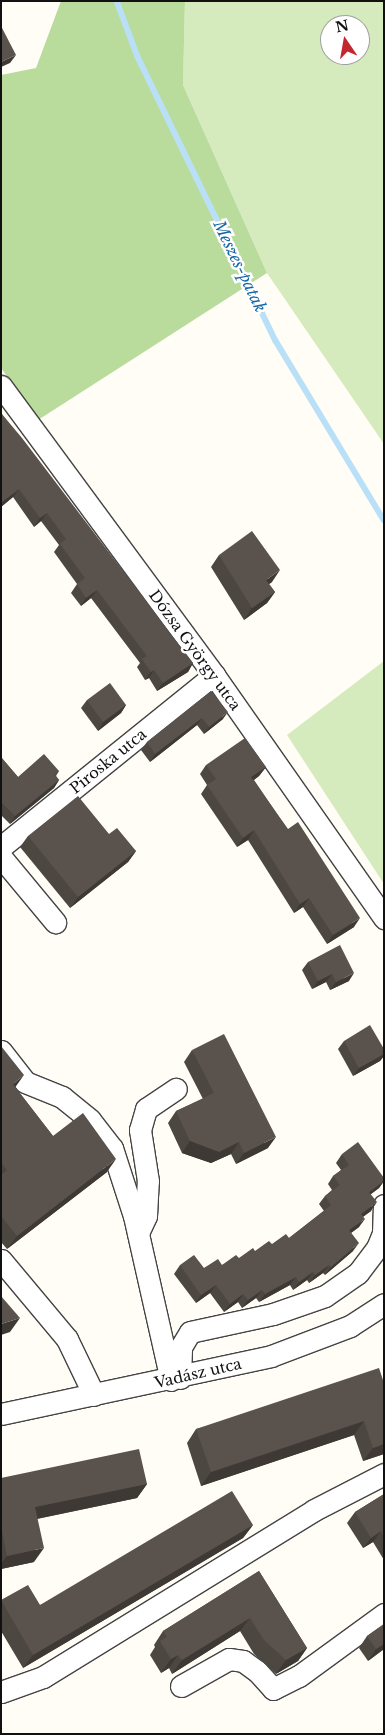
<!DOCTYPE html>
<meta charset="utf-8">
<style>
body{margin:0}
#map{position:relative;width:385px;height:1735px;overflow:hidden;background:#fffdf5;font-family:"Libre Baskerville",serif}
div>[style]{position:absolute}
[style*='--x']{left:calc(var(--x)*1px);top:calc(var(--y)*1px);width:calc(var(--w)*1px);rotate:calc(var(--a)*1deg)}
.green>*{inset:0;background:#d5ebbd}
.forest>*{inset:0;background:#b9dc9c}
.stream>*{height:5.5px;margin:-2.75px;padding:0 2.75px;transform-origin:2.75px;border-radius:2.75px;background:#b9e0f7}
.roads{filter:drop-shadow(1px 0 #444) drop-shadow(-1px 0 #444) drop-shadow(0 1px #444) drop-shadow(0 -1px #444)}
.minor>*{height:21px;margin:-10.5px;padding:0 10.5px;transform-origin:10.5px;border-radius:10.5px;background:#fff}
.wall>*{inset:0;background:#4d4742}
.shaded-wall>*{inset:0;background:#3f3936}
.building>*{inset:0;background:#5a524d}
span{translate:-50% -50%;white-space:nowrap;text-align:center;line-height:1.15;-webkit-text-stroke:5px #fff;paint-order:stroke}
.street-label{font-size:15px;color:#111}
.water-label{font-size:16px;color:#1768a6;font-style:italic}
.frame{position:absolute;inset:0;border:2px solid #111;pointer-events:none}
.north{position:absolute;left:320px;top:15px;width:50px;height:50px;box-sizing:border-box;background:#fff;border:1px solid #a0a0a0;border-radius:50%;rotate:348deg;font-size:14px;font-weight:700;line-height:20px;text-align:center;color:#111}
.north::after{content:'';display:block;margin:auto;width:18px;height:22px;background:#c4262e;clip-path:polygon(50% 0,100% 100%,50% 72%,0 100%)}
</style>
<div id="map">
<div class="green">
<div style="clip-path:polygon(evenodd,185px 1px,384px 1px,384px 444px,267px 273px,183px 85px,185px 1px,330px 25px,360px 25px,360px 55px,330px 55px,330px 25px)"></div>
<div style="clip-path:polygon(384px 661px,384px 884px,287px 735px)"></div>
</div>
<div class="forest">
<div style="clip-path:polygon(61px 1px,185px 1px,183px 85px,267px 273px,38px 420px,1px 368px,1px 75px,36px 68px)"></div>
</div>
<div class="stream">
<div style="--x:117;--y:1;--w:60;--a:69.4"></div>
<div style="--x:138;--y:57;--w:316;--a:64.1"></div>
<div style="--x:276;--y:341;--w:209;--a:58.9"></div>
</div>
<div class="roads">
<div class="minor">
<div style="--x:1;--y:386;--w:359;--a:53.6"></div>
<div style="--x:214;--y:675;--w:297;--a:55"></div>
<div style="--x:1;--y:847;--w:274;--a:-38.9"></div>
<div style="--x:1;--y:857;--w:85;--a:50.3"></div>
<div style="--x:1;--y:1051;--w:39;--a:52"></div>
<div style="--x:25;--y:1082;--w:40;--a:22"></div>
<div style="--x:62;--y:1097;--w:36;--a:39"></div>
<div style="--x:90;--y:1120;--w:36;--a:52"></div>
<div style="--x:112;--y:1148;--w:71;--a:72.1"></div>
<div style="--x:134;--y:1216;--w:168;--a:77.3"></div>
<div style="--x:138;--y:1233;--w:19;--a:-65"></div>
<div style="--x:146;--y:1216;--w:35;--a:-87"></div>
<div style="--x:148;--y:1181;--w:52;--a:-98.9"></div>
<div style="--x:140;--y:1130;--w:22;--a:-74"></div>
<div style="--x:146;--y:1109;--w:36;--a:-34"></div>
<div style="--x:1;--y:1260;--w:103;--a:50.1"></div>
<div style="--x:67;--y:1339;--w:62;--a:64.3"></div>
<div style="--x:180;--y:1378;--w:31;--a:-88"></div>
<div style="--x:181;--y:1347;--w:17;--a:-59"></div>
<div style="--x:190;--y:1332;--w:85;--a:-12.2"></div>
<div style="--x:273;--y:1314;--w:55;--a:-19.1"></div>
<div style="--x:325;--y:1296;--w:40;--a:-34.9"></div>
<div style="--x:358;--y:1273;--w:31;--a:-53"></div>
<div style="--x:377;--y:1248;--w:16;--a:-68"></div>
<div style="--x:383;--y:1233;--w:28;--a:-88"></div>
<div style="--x:1;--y:1414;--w:276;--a:-12.1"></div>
<div style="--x:271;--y:1356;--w:85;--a:-20.8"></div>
<div style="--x:350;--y:1326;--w:40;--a:-32.9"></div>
<div style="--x:181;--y:1686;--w:55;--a:-29.4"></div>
<div style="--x:229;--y:1659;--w:14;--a:8"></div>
<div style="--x:243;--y:1661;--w:17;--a:36"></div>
<div style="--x:257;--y:1671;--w:24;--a:48"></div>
<div style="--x:273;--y:1689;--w:29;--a:-27"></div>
<div style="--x:299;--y:1676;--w:105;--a:-36.1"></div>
<div style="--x:1;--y:1692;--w:45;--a:-19.7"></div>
<div style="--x:43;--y:1677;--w:318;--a:-31.6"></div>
<div style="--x:314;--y:1510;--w:79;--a:-27.2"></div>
</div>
</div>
<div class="wall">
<div style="clip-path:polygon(1px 413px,193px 663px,188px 672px,157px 691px,149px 678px,145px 680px,137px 667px,140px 663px,91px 598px,81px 606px,71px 593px,77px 584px,54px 552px,59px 545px,41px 521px,34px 527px,13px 497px,1px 507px)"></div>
<div style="clip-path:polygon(219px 555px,272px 582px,269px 584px,275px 592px,267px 603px,244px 620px,211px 567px)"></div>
<div style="clip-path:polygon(211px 691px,223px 719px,204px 734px,197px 725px,150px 762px,141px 750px,147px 742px)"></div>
<div style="clip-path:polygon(87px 700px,126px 705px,121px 713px,98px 731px,81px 708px)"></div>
<div style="clip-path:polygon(1px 757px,18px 777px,59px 771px,56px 776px,59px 780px,54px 788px,10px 824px,1px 815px)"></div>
<div style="clip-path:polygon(206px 765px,266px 767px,259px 776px,254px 780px,354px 927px,327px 944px,303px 907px,294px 913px,248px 840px,237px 847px,201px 794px,207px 785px,200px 774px)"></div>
<div style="clip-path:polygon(109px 834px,136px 851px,128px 862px,70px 908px,20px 847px,28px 836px)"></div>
<div style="clip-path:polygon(308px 962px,349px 981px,330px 990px,326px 982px,312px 989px,302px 970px)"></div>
<div style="clip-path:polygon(344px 1041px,384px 1049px,384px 1056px,380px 1061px,353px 1076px,338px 1049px)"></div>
<div style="clip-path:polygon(1px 1046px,15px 1087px,53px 1136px,107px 1172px,7px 1249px,1px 1242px)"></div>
<div style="clip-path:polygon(192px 1050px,268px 1148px,236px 1164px,231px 1154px,211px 1163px,182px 1153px,168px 1123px,176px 1111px,203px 1099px,184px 1062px)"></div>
<div style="clip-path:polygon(342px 1154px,384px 1178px,384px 1181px,379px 1188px,371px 1194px,371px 1211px,363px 1217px,359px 1227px,351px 1233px,353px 1251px,325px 1275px,323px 1273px,309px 1283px,307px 1280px,293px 1290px,290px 1285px,259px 1302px,256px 1298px,242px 1308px,238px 1302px,224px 1312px,210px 1293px,196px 1303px,174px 1274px,180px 1265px,204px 1268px,222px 1265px,289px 1238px,324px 1211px,319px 1204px,325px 1196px,332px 1190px,328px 1184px,333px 1176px,341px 1170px,336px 1163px)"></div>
<div style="clip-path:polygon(384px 1383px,384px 1454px,363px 1461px,354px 1435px,201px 1486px,187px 1443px,196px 1429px)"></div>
<div style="clip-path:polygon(1px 1478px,147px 1484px,137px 1498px,37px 1519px,34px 1562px,1px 1569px)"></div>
<div style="clip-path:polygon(384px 1494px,384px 1560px,373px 1542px,363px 1548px,347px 1523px,355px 1512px)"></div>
<div style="clip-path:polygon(253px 1525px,243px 1538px,23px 1668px,1px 1631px,1px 1600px,40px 1605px)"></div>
<div style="clip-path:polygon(259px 1571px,307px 1648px,298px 1661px,276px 1674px,254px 1654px,240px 1631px,172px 1674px,169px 1668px,161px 1673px,150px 1655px,155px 1647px,154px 1645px,163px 1631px)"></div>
<div style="clip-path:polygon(384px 1624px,384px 1649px,368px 1661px,359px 1648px,367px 1636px)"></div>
</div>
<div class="shaded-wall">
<div style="clip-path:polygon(16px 55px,10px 63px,1px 67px,1px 62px)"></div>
<div style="clip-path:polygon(19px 489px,13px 497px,1px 507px,1px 503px)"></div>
<div style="clip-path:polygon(47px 513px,41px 521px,34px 527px,40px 518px)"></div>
<div style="clip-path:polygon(280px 570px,272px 582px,258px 592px,266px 580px)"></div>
<div style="clip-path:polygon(97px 590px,91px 598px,81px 606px,86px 598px)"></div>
<div style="clip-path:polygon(275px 592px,267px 603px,244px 620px,252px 608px)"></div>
<div style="clip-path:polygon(193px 663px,188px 672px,157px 691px,163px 683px)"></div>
<div style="clip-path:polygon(154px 670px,149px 678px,145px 680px,151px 672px)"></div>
<div style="clip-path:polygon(126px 705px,121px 713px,98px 731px,103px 722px)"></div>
<div style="clip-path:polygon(228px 712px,223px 719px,204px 734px,209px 727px)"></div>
<div style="clip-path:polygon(202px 718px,197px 725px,150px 762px,155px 754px)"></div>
<div style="clip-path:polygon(266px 767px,259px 776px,245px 786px,251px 777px)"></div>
<div style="clip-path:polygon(59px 780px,54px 788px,10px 824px,15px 816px)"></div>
<div style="clip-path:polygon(254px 830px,248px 840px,237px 847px,243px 838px)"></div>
<div style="clip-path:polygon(136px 851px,128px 862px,70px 908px,78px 897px)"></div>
<div style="clip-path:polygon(309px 898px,303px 907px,294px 913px,300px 904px)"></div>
<div style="clip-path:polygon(360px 918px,354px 927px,327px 944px,333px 935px)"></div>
<div style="clip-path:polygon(354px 973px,349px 981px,330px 990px,336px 982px)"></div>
<div style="clip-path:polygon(332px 974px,326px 982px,312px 989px,318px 981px)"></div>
<div style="clip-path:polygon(384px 1054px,384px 1056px,380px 1061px,353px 1076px,359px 1068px)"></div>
<div style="clip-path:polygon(24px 1075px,14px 1089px,13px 1084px)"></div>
<div style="clip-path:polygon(276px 1137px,268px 1148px,236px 1164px,244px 1153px)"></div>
<div style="clip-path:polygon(190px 1141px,239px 1142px,231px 1154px,211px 1163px,182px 1153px)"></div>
<div style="clip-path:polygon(116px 1159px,107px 1172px,7px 1249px,17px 1236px)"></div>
<div style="clip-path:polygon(384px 1181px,379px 1188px,363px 1200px,369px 1192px)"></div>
<div style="clip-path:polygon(377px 1202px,371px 1211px,355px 1222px,361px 1214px)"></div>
<div style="clip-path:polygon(365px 1219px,359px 1227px,344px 1238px,349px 1230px)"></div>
<div style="clip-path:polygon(359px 1243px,353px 1251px,325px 1275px,331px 1267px)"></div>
<div style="clip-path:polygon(329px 1265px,323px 1273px,309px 1283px,315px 1275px)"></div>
<div style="clip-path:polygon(313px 1272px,307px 1280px,293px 1290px,299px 1282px)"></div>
<div style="clip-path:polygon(296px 1277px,290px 1285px,259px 1302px,265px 1294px)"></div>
<div style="clip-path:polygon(216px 1285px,210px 1293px,196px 1303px,201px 1295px)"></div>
<div style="clip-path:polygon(262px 1290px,256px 1298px,242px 1308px,248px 1300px)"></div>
<div style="clip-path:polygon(243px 1294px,238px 1302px,224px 1312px,230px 1304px)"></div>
<div style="clip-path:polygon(20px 1318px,10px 1332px,1px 1335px,1px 1324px)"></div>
<div style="clip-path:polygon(364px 1421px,354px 1435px,201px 1486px,211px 1472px)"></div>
<div style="clip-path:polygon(384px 1444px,384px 1454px,363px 1461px,373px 1448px)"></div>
<div style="clip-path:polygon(147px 1484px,137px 1498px,26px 1521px,35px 1507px)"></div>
<div style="clip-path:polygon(253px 1525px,243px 1538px,23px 1668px,33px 1655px)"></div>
<div style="clip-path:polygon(381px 1531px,373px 1542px,363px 1548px,371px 1538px)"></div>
<div style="clip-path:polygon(44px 1548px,34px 1562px,1px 1569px,1px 1564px,7px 1556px)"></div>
<div style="clip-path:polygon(250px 1618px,240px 1631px,172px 1674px,182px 1660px)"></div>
<div style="clip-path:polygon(384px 1644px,384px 1649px,368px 1661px,376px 1649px)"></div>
<div style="clip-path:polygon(307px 1648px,298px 1661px,276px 1674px,286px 1660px)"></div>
<div style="clip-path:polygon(178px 1655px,169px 1668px,161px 1673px,171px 1659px)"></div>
</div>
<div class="building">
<div style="clip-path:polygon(1px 26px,16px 55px,1px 62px)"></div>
<div style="clip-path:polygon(1px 413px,22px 438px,193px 663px,163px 683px,154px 670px,151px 672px,142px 659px,147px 656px,97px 590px,86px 598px,77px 584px,85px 578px,60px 544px,66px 539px,47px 513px,40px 518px,19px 489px,1px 503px,1px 472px,3px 471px,1px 469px)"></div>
<div style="clip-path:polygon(252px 531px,280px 570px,266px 580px,275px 592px,252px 608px,219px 555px)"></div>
<div style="clip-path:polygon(110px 683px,126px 705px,103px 722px,87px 700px)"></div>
<div style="clip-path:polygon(211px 691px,228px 712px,209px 727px,202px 718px,155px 754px,147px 742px)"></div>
<div style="clip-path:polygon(245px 738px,266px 767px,251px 777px,288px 829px,298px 822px,360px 918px,333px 935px,309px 898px,300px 904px,254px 830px,243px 838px,207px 785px,216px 779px,206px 765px)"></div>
<div style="clip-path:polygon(44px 754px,59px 771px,55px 775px,59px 780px,15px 816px,1px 802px,1px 757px,18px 777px)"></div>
<div style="clip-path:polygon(78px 796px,109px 834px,117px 828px,136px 851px,78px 897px,28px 836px)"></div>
<div style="clip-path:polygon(340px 945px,354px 973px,336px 982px,332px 974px,318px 981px,308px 962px)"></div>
<div style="clip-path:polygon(370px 1025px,384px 1049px,384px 1054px,359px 1068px,344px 1041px)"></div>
<div style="clip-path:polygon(224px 1034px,276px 1137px,244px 1153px,239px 1142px,219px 1152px,190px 1141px,176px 1111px,214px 1093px,192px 1050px)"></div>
<div style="clip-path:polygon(1px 1046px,24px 1075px,13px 1084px,53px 1136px,83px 1113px,116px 1159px,17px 1236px,1px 1216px,1px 1175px,7px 1170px,1px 1163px)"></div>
<div style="clip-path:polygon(358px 1142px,384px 1178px,384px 1181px,369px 1192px,377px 1202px,361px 1214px,365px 1219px,349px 1230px,359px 1243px,331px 1267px,329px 1265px,315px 1275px,313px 1272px,299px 1282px,296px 1277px,265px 1294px,262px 1290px,248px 1300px,243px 1294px,230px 1304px,216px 1285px,201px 1295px,180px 1265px,194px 1255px,204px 1268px,218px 1259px,222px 1265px,236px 1255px,239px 1258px,253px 1248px,255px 1251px,269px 1241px,272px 1244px,286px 1234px,289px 1238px,331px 1205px,325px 1196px,340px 1185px,333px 1176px,349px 1165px,342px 1154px)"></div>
<div style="clip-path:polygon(1px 1296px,20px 1318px,1px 1324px)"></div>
<div style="clip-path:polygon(379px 1368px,384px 1383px,384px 1444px,373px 1448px,364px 1421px,211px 1472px,196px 1429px)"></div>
<div style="clip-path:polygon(139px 1449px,147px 1484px,35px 1507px,44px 1548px,7px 1556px,1px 1527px,1px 1478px)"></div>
<div style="clip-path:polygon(232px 1491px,253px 1525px,33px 1655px,1px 1600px,28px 1585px,40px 1605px)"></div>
<div style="clip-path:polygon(384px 1494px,384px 1537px,381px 1531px,371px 1538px,355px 1512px)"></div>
<div style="clip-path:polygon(259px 1571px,307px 1648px,286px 1660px,264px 1640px,250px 1618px,182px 1660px,178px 1655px,171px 1659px,160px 1641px,167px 1637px,163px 1631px)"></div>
<div style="clip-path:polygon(384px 1624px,384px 1644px,376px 1649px,367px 1636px)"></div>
</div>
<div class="street-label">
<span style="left:195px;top:650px;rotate:54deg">Dózsa György utca</span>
<span style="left:108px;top:761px;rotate:-39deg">Piroska utca</span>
<span style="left:198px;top:1373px;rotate:-13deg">Vadász utca</span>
</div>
<div class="water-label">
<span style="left:240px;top:266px;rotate:64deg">Meszes-patak</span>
</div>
<div class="frame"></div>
<div class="north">N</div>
</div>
